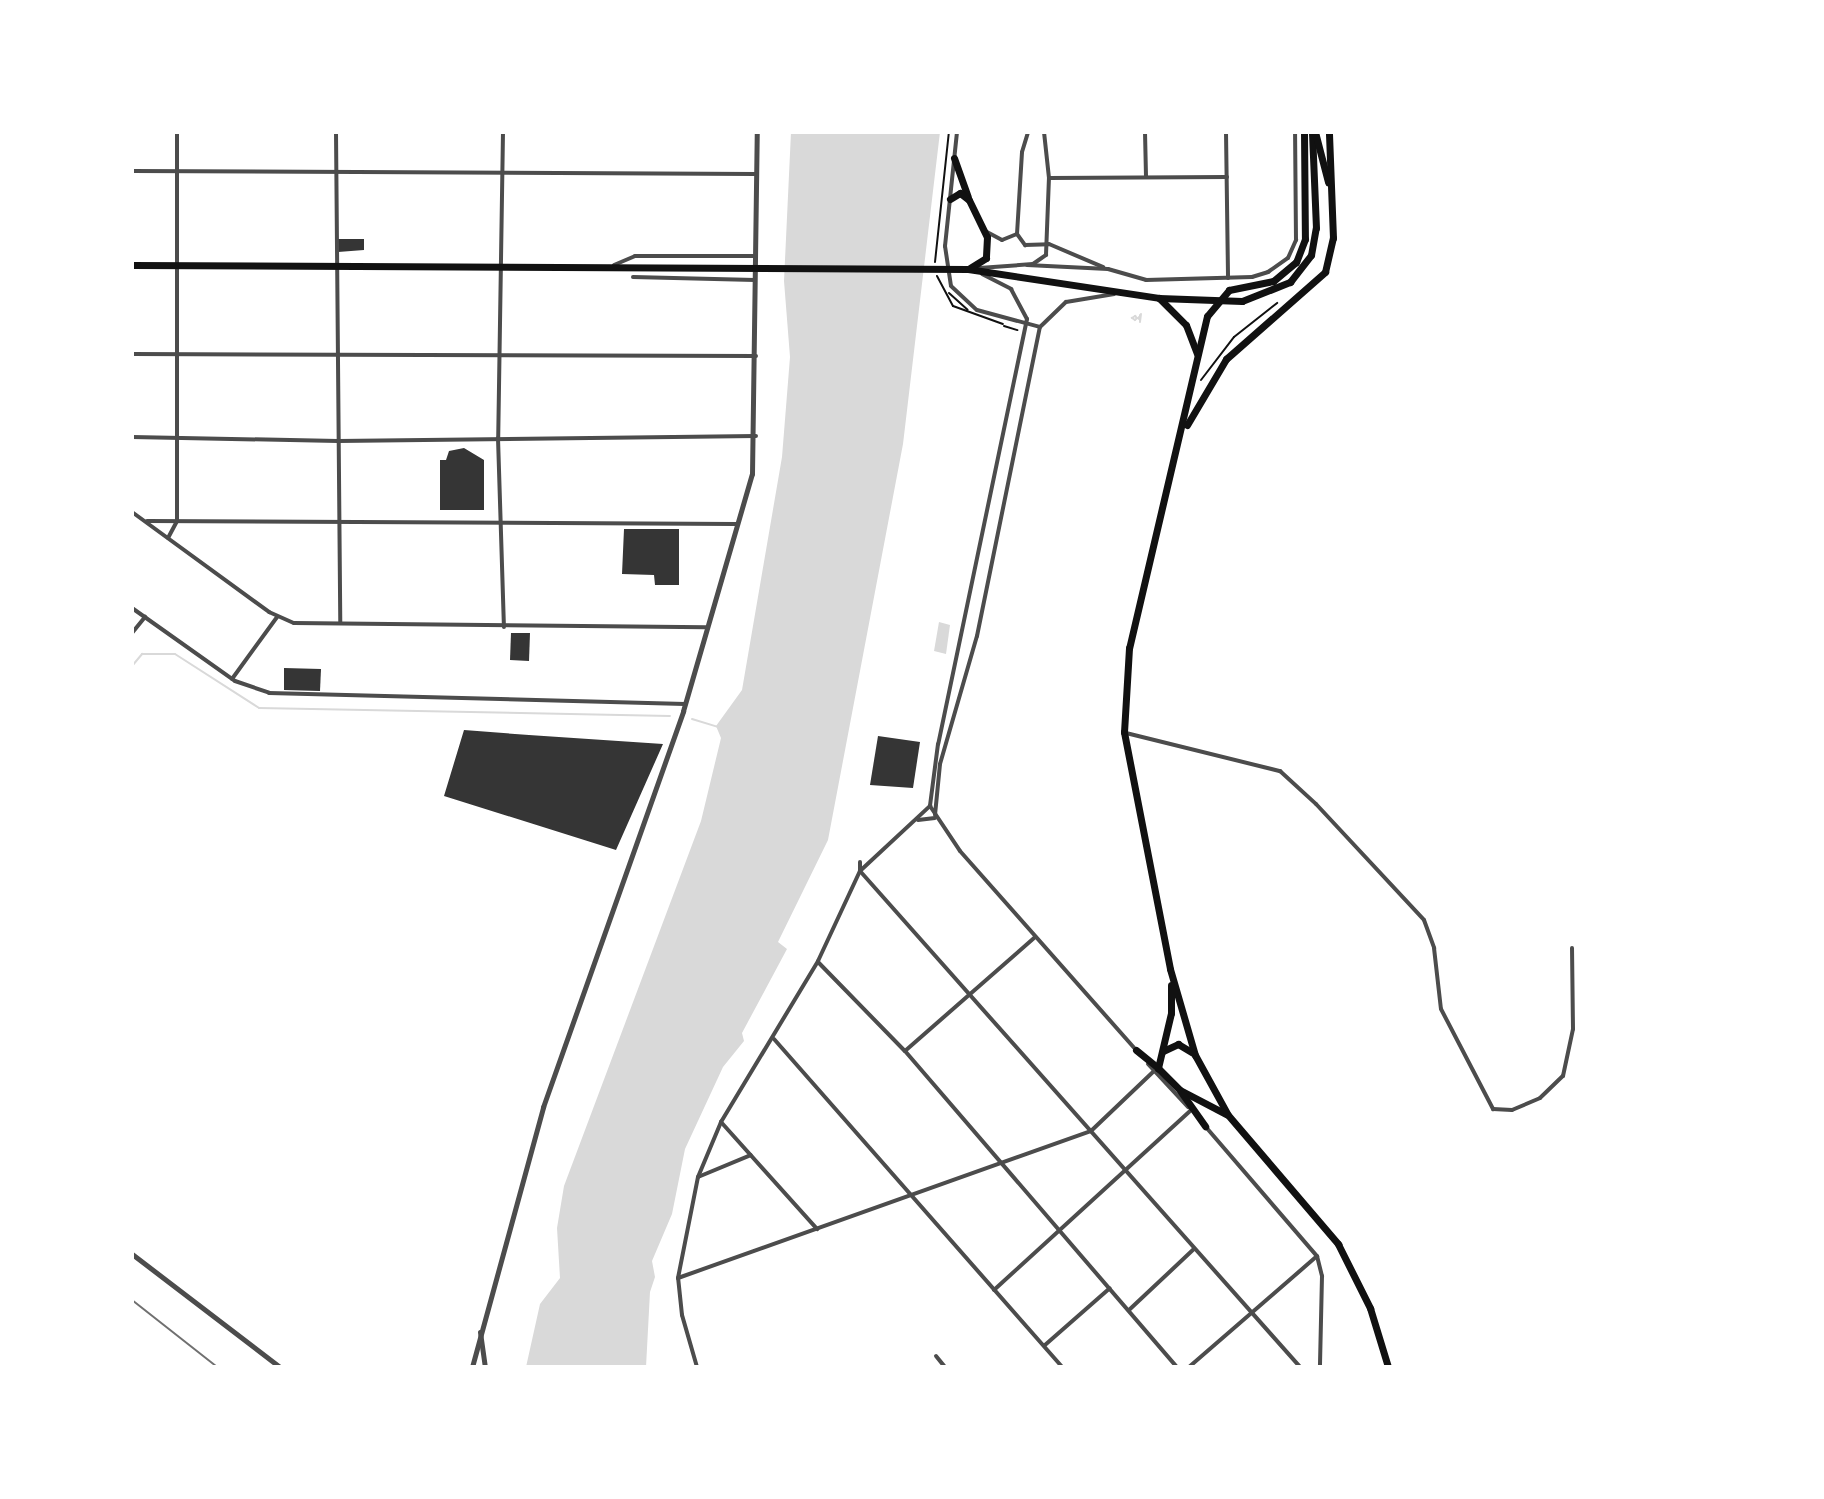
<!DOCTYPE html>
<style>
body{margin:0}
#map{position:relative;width:1824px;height:1499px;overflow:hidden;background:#fff;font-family:"Libre Baskerville",serif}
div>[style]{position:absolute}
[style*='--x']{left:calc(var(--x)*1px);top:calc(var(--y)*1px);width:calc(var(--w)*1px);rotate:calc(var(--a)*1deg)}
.water>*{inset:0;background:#d9d9d9}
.stream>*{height:2px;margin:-1px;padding:0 1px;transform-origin:1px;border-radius:1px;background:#d9d9d9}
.building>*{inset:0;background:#353535}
.path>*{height:2px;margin:-1px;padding:0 1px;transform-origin:1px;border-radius:1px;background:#111}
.minor>*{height:4px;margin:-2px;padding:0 2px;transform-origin:2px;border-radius:2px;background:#4c4c4c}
.tertiary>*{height:5px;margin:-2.5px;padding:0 2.5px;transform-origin:2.5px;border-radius:2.5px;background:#4c4c4c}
.primary>*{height:7px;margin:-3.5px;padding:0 3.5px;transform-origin:3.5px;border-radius:3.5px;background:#111}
.trunk>*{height:7px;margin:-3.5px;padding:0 3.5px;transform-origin:3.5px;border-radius:3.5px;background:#111}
.rail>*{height:2px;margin:-1px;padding:0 1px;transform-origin:1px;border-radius:1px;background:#707070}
span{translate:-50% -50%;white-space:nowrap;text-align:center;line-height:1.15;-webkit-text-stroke:7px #fff;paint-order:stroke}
.frame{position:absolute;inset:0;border:134px solid #fff;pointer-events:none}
</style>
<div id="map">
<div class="water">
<div style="clip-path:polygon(791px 132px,940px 132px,903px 444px,828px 840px,778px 942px,787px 949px,742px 1033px,744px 1041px,723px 1067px,685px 1149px,672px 1214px,652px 1261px,655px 1277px,650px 1292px,646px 1367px,526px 1367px,540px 1304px,560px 1278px,557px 1228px,564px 1186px,701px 821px,721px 738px,716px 726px,742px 690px,782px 457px,790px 357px,784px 281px)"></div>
<div style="clip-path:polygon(939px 622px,950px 625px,946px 654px,934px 651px)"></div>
</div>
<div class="stream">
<div style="--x:1135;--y:316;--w:3;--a:45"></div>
<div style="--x:1137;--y:318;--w:3;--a:135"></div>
<div style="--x:1135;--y:320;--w:4;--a:-146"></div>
<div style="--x:1132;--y:318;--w:4;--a:-34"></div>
<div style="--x:1139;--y:317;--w:2;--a:90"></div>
<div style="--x:1140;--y:321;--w:6;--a:-90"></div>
<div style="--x:1140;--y:322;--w:8;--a:-83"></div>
<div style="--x:132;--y:666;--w:16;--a:-50"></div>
<div style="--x:142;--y:654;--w:33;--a:0"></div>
<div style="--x:175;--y:654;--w:100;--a:32.7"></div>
<div style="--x:259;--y:708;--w:411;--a:1.1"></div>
<div style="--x:692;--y:719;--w:27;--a:17"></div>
</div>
<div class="building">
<div style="clip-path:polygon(338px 239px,364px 239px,364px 250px,338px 252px)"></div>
<div style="clip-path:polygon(464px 448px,484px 460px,484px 510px,440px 510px,440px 460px,446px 460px,449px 451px)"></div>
<div style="clip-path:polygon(624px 529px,679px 529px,679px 585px,655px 585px,654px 575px,622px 574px)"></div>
<div style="clip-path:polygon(511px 633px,530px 633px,529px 661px,510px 660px)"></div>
<div style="clip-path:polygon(284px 668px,321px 669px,320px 691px,284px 690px)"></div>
<div style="clip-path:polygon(464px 730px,529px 735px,663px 744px,616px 850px,444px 796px)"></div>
<div style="clip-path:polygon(878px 736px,920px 742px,913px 788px,870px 785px)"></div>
</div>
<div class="path">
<div style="--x:935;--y:262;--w:131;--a:-83.9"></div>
<div style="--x:937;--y:276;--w:34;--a:62"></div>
<div style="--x:953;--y:306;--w:53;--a:19.8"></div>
<div style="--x:949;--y:293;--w:25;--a:42"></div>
<div style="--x:1004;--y:326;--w:14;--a:17"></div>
<div style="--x:1201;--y:380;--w:54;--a:-52.5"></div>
<div style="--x:1234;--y:337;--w:55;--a:-38.3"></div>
</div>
<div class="minor">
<div style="--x:336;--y:132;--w:491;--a:89.5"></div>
<div style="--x:503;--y:132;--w:306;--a:90.9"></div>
<div style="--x:498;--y:438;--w:189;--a:88.2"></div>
<div style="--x:957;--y:132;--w:115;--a:96"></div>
<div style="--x:945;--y:246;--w:40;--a:81.5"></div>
<div style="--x:951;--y:286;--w:35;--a:43"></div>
<div style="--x:977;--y:310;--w:65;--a:15.1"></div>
<div style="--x:1145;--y:132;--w:44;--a:88.7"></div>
<div style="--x:1226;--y:132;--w:146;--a:89.2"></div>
<div style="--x:132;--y:171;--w:624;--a:0.28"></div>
<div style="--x:1049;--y:178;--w:178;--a:-0.3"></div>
<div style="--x:987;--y:232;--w:17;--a:28"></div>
<div style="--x:1002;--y:240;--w:16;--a:-22"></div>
<div style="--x:1017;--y:234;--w:82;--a:-86.5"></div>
<div style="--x:1022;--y:152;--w:21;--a:-73"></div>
<div style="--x:1017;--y:234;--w:14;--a:54"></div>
<div style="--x:1025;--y:245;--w:24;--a:-2"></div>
<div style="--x:1049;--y:244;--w:59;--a:23.1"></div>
<div style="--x:614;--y:265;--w:23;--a:-23"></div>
<div style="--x:635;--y:256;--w:120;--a:0"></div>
<div style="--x:1027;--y:265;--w:81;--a:2.8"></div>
<div style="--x:1108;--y:269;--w:40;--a:16"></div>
<div style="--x:1146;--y:280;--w:106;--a:-1.6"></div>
<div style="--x:1252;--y:277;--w:17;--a:-17"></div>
<div style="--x:1268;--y:272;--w:24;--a:-35"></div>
<div style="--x:1288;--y:258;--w:20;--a:-66"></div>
<div style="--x:1296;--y:240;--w:108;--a:-90.5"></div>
<div style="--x:979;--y:268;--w:54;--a:-4.2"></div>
<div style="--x:1033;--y:264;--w:16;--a:-35"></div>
<div style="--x:1046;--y:255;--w:77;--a:-87.8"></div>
<div style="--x:1049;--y:178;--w:46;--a:-96.2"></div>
<div style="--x:982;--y:274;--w:33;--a:27"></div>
<div style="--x:1011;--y:289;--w:34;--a:62"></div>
<div style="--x:1027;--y:319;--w:434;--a:101.8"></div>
<div style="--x:938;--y:744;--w:63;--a:97.4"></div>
<div style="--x:930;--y:806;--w:54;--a:56.3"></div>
<div style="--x:960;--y:851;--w:267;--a:48.5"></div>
<div style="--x:633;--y:277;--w:122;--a:1.4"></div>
<div style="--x:132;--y:354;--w:624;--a:0.18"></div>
<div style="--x:132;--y:437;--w:206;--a:1.1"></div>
<div style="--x:338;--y:441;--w:418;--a:-0.7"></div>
<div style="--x:132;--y:512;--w:170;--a:36.1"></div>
<div style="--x:269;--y:612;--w:27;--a:24"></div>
<div style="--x:294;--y:623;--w:412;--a:0.6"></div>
<div style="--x:147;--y:521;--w:589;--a:0.29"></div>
<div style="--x:168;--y:538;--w:19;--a:-62"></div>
<div style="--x:177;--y:521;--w:389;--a:-90"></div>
<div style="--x:132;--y:608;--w:126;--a:35.3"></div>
<div style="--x:235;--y:681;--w:36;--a:19"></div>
<div style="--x:269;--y:693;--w:416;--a:1.5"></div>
<div style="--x:132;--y:633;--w:21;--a:-51"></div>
<div style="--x:232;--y:679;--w:77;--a:-54"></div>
<div style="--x:1126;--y:733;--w:159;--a:13.9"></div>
<div style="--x:1280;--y:771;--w:49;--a:42.5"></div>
<div style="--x:1316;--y:804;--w:158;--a:47"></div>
<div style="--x:1424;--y:920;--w:30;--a:70"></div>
<div style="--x:1434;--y:948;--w:61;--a:83.5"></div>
<div style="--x:1441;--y:1009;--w:113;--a:62.5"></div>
<div style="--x:1493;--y:1109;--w:19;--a:3"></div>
<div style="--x:1512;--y:1110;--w:30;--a:-23"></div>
<div style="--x:1540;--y:1098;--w:32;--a:-44"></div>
<div style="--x:1563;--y:1076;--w:48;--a:-78"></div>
<div style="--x:1573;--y:1029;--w:81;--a:-90.7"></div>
<div style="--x:935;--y:815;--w:51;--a:-84.4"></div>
<div style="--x:940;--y:764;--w:133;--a:-73.9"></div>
<div style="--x:977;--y:636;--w:315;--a:-78.5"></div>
<div style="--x:1040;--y:327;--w:36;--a:-44"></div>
<div style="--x:1066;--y:302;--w:49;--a:-9.5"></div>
<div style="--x:918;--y:820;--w:17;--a:-7"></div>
<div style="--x:860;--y:862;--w:9;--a:90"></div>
<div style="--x:860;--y:871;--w:663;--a:48.42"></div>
<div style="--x:818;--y:962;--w:124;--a:45.7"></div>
<div style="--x:905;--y:1051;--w:417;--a:49.3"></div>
<div style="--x:774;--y:1039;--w:436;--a:48.7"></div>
<div style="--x:905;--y:1051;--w:173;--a:-41.2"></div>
<div style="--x:1148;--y:1064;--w:59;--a:47.1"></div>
<div style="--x:721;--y:1122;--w:144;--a:48.1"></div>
<div style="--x:1205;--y:1126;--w:172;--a:49.3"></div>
<div style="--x:1317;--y:1256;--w:21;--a:76"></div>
<div style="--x:1322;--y:1276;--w:91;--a:91.3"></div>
<div style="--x:698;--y:1177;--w:57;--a:-22.5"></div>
<div style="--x:678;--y:1278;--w:438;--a:-19.6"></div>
<div style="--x:1091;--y:1131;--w:87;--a:-43.6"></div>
<div style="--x:994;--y:1290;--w:267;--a:-42.4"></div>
<div style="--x:1129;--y:1310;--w:89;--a:-43.2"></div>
<div style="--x:1045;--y:1345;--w:86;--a:-41.2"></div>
<div style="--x:936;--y:1356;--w:14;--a:51"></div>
<div style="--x:697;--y:1367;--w:54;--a:-106.1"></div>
<div style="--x:682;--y:1315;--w:37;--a:-96"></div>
<div style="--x:678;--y:1278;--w:103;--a:-78.8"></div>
<div style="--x:698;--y:1177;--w:60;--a:-67.3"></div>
<div style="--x:721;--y:1122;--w:188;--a:-58.9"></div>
<div style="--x:818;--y:961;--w:99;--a:-65"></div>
<div style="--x:860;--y:871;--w:96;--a:-42.9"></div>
<div style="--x:1189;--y:1367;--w:169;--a:-40.9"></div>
</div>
<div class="tertiary">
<div style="--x:132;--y:1254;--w:186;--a:37.4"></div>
<div style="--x:480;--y:1332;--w:35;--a:82"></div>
<div style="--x:472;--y:1367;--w:270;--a:-74.7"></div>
<div style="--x:543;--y:1107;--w:420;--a:-70.5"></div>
<div style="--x:683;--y:711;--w:247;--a:-73.8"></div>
<div style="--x:752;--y:474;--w:342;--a:-89.2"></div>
</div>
<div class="primary">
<div style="--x:954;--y:158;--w:41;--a:70.3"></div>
<div style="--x:950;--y:199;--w:12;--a:-31"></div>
<div style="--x:960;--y:193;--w:11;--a:38"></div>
<div style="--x:969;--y:200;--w:41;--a:64.1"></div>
<div style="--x:987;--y:237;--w:21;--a:93"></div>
<div style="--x:986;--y:258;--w:19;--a:148"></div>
<div style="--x:132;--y:265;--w:836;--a:0.27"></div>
<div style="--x:968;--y:269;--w:193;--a:8.6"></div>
<div style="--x:1159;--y:298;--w:83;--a:2.1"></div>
<div style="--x:1242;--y:301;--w:52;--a:-21.6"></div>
<div style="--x:1290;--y:282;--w:34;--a:-52"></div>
<div style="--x:1311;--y:255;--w:27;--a:-80"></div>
<div style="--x:1316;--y:228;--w:96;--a:-92.4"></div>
</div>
<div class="trunk">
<div style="--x:1304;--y:132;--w:107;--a:89.5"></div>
<div style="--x:1305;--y:239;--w:25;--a:111"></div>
<div style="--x:1296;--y:262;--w:30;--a:140"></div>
<div style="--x:1273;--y:281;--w:45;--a:168.4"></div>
<div style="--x:1229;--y:290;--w:34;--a:130"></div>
<div style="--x:1207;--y:316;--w:341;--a:103.2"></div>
<div style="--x:1129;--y:648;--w:84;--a:93.4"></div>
<div style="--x:1124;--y:732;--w:241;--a:79"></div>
<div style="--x:1170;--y:969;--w:90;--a:73.8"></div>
<div style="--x:1195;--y:1055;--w:68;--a:61.2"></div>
<div style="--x:1228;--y:1115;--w:170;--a:49.5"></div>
<div style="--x:1338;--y:1244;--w:72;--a:63.4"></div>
<div style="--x:1370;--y:1308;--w:62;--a:73"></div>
<div style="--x:1315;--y:132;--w:52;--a:75.4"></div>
<div style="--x:1159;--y:298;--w:38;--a:45"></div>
<div style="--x:1186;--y:325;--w:31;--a:69"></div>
<div style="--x:1187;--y:425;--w:77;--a:-59.4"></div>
<div style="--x:1226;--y:359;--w:132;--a:-41.3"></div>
<div style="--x:1325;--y:272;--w:35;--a:-77"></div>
<div style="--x:1333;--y:238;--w:106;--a:-92.2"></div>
<div style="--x:1171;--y:985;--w:28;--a:90"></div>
<div style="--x:1171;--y:1013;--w:57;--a:103.3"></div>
<div style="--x:1158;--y:1068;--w:31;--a:45"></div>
<div style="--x:1180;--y:1090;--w:52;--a:27.6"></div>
<div style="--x:1136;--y:1050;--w:28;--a:39"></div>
<div style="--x:1163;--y:1051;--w:17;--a:-25"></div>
<div style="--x:1178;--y:1044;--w:17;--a:31"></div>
<div style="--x:1181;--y:1092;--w:42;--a:54.8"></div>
</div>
<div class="rail">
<div style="--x:132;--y:1300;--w:108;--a:38.2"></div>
</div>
<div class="frame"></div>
</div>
